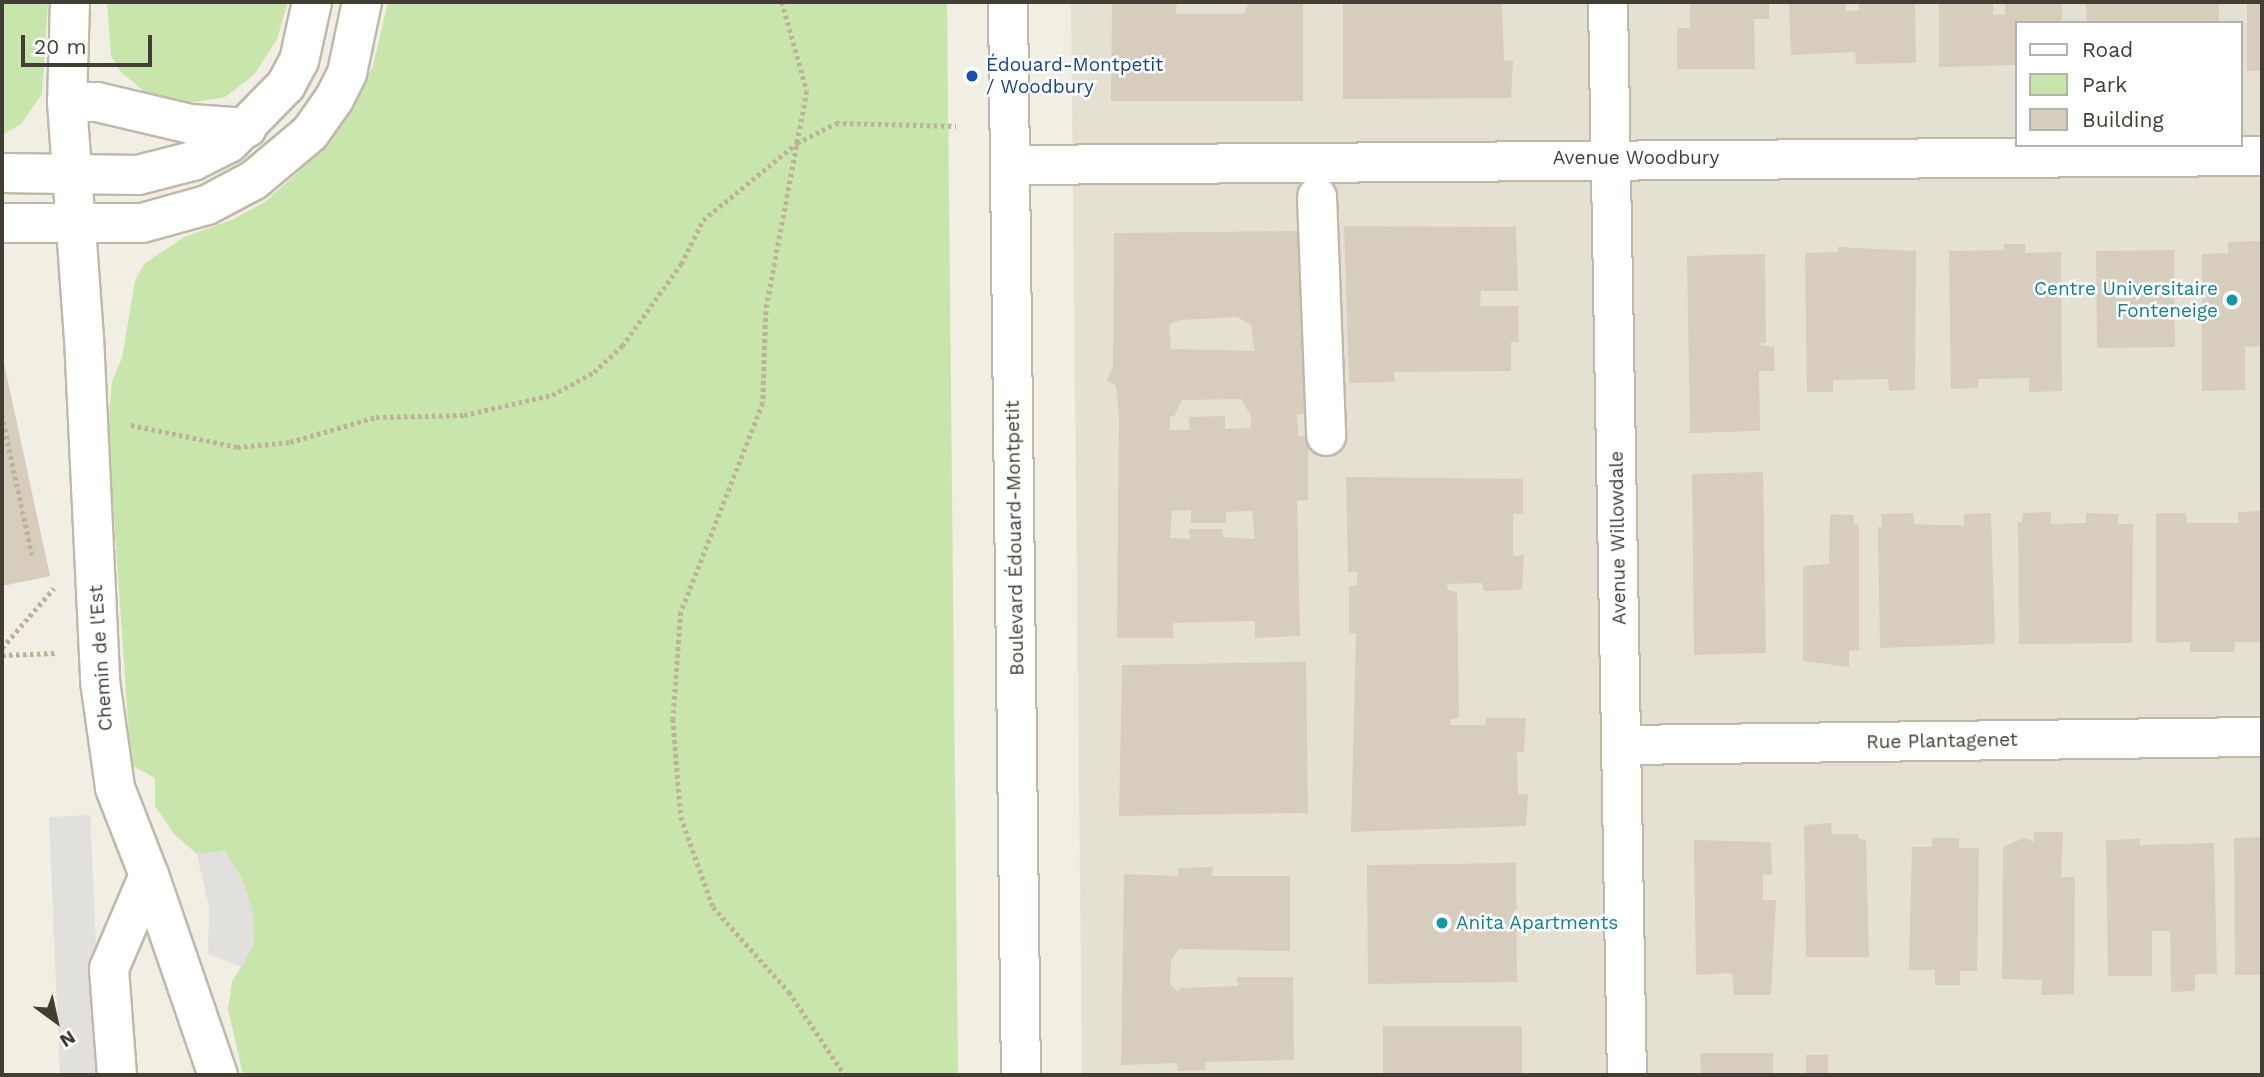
<!DOCTYPE html>
<meta charset="utf-8">
<style>
body{margin:0}
#map{position:relative;width:2264px;height:1077px;overflow:hidden;background:#f1eee4;font-family:"Work Sans",sans-serif}
div>[style]{position:absolute}
[style*='--x']{left:calc(var(--x)*1px);top:calc(var(--y)*1px);width:calc(var(--w)*1px);rotate:calc(var(--a)*1deg)}
.residential>*{inset:0;background:#e5e1d2}
.green>*{inset:0;background:#c8e6ac}
.parking>*{inset:0;background:#e2e0dc}
.building>*{inset:0;background:#d6cdbc}
.path>*{height:4.5px;margin-top:-2.25px;transform-origin:0;background:repeating-linear-gradient(90deg,#beb398 0 3.5px,transparent 0 7px)}
.roads{filter:drop-shadow(2px 0 #c0b9a9) drop-shadow(-2px 0 #c0b9a9) drop-shadow(0 2px #c0b9a9) drop-shadow(0 -2px #c0b9a9)}
.minor>*{height:38px;margin:-19px;padding:0 19px;transform-origin:19px;border-radius:19px;background:#fff}
.dots>*{width:19px;height:19px;translate:-50% -50%;box-sizing:border-box;border:4px solid #fff;border-radius:50%}
span{translate:-50% -50%;white-space:nowrap;text-align:center;line-height:1.15;-webkit-text-stroke:5px #fff;paint-order:stroke}
.transit-label{font-size:19px;color:#164399}
.left{translate:0 -50%;text-align:left}
.street-label{font-size:19px;color:#433e34}
.culture-label{font-size:19px;color:#0d838f}
.right{translate:-100% -50%;text-align:right}
.frame{position:absolute;inset:0;border:4px solid #433e34;pointer-events:none}
.legend{position:absolute;left:2015px;top:21px;width:228px;height:126px;box-sizing:border-box;background:#fff;border:2px solid #b4b2ae;margin:0;padding:9px 12px;list-style:none;font-size:21px;color:#433e34}
.legend li{display:flex;align-items:center;gap:14px;height:35px}
.legend b{width:35px;border:2px solid #b4b2ae}
.north{position:absolute;left:21px;top:986px;width:70px;height:70px;-webkit-text-stroke:5px #fff;paint-order:stroke;rotate:147deg;font-size:19px;font-weight:700;line-height:28px;text-align:center;color:#433e34}
.north::after{content:'';display:block;margin:auto;width:24px;height:32px;background:#433e34;clip-path:polygon(50% 0,100% 100%,50% 72%,0 100%)}
.scale{position:absolute;left:21px;top:35px;width:131px;height:32px;box-sizing:border-box;border:4px solid #433e34;border-top:0;padding-left:9px;font-size:21px;line-height:24px;white-space:nowrap;color:#433e34;-webkit-text-stroke:5px #fff;paint-order:stroke}
</style>
<div id="map">
<div class="residential">
<div style="clip-path:polygon(evenodd,1071px 2px,2262px 2px,2262px 1075px,1082px 1075px,1071px 2px,2017px 23px,2241px 23px,2241px 145px,2017px 145px,2017px 23px)"></div>
</div>
<div class="green">
<div style="clip-path:polygon(2px 2px,48px 2px,42px 94px,21px 124px,2px 135px)"></div>
<div style="clip-path:polygon(107px 2px,288px 2px,277px 39px,254px 75px,225px 97px,185px 104px,148px 95px,120px 71px,111px 56px)"></div>
<div style="clip-path:polygon(388px 2px,947px 2px,958px 1075px,243px 1075px,228px 1009px,232px 982px,254px 943px,225px 851px,197px 854px,174px 834px,155px 806px,155px 778px,131px 765px,108px 430px,112px 381px,122px 358px,135px 281px,144px 264px,184px 237px,234px 219px,266px 201px,328px 145px,373px 66px)"></div>
</div>
<div class="parking">
<div style="clip-path:polygon(90px 815px,102px 1075px,60px 1075px,49px 817px)"></div>
<div style="clip-path:polygon(225px 851px,244px 882px,253px 913px,254px 943px,242px 967px,208px 954px,209px 907px,197px 854px)"></div>
</div>
<div class="building">
<div style="clip-path:polygon(1112px 2px,1177px 2px,1176px 14px,1244px 14px,1249px 2px,1303px 2px,1303px 101px,1111px 101px)"></div>
<div style="clip-path:polygon(1343px 2px,1511px 2px,1502px 5px,1504px 60px,1513px 61px,1511px 98px,1343px 99px)"></div>
<div style="clip-path:polygon(1690px 2px,1769px 2px,1769px 19px,1754px 19px,1755px 69px,1677px 69px,1677px 28px,1690px 28px)"></div>
<div style="clip-path:polygon(1789px 2px,1845px 2px,1846px 11px,1859px 10px,1859px 2px,1915px 2px,1916px 63px,1856px 64px,1855px 52px,1791px 55px)"></div>
<div style="clip-path:polygon(1939px 2px,1993px 2px,1993px 15px,2005px 14px,2005px 2px,2062px 2px,2062px 23px,2017px 23px,2017px 65px,1939px 67px)"></div>
<div style="clip-path:polygon(2086px 2px,2219px 2px,2219px 23px,2087px 23px)"></div>
<div style="clip-path:polygon(2247px 2px,2262px 2px,2262px 71px,2247px 71px)"></div>
<div style="clip-path:polygon(1344px 226px,1516px 227px,1518px 291px,1481px 291px,1480px 306px,1518px 306px,1519px 342px,1511px 342px,1511px 371px,1394px 372px,1395px 382px,1349px 383px)"></div>
<div style="clip-path:polygon(evenodd,1307px 231px,1304px 414px,1297px 414px,1298px 436px,1308px 436px,1308px 500px,1297px 501px,1300px 636px,1255px 638px,1255px 621px,1173px 623px,1173px 638px,1117px 638px,1119px 416px,1116px 386px,1107px 381px,1113px 366px,1114px 233px,1307px 231px,1237px 317px,1251px 325px,1254px 351px,1171px 349px,1169px 325px,1180px 320px,1237px 317px,1307px 231px,1241px 399px,1251px 416px,1251px 428px,1225px 429px,1225px 416px,1189px 417px,1190px 430px,1170px 430px,1170px 416px,1174px 417px,1182px 400px,1241px 399px,1307px 231px,1191px 510px,1191px 523px,1226px 523px,1226px 512px,1252px 511px,1255px 539px,1223px 537px,1222px 529px,1189px 529px,1190px 539px,1170px 538px,1172px 511px,1191px 510px)"></div>
<div style="clip-path:polygon(2262px 241px,2262px 346px,2245px 347px,2245px 390px,2202px 391px,2202px 254px,2228px 253px,2228px 242px)"></div>
<div style="clip-path:polygon(2004px 244px,2025px 244px,2025px 253px,2061px 252px,2062px 391px,2029px 392px,2029px 378px,1978px 379px,1978px 388px,1951px 389px,1949px 251px,2004px 250px)"></div>
<div style="clip-path:polygon(1838px 247px,1916px 251px,1915px 390px,1889px 391px,1888px 379px,1833px 380px,1833px 392px,1807px 392px,1805px 253px,1838px 252px)"></div>
<div style="clip-path:polygon(2174px 250px,2175px 347px,2097px 348px,2096px 251px)"></div>
<div style="clip-path:polygon(1765px 254px,1766px 343px,1755px 344px,1774px 347px,1775px 371px,1759px 371px,1760px 431px,1690px 433px,1687px 256px)"></div>
<div style="clip-path:polygon(2px 354px,50px 576px,2px 586px)"></div>
<div style="clip-path:polygon(1763px 472px,1766px 653px,1694px 655px,1692px 474px)"></div>
<div style="clip-path:polygon(1346px 477px,1523px 479px,1523px 514px,1513px 514px,1513px 556px,1524px 555px,1522px 590px,1484px 591px,1482px 583px,1447px 584px,1448px 590px,1457px 592px,1459px 717px,1450px 720px,1450px 725px,1485px 725px,1486px 718px,1526px 718px,1524px 752px,1517px 752px,1518px 794px,1528px 794px,1526px 826px,1351px 832px,1356px 633px,1349px 633px,1349px 586px,1357px 586px,1357px 572px,1348px 572px)"></div>
<div style="clip-path:polygon(2262px 511px,2262px 642px,2235px 642px,2235px 652px,2190px 652px,2190px 642px,2156px 643px,2156px 513px,2186px 513px,2187px 523px,2239px 523px,2238px 512px)"></div>
<div style="clip-path:polygon(2051px 512px,2051px 524px,2086px 523px,2086px 513px,2118px 514px,2118px 524px,2133px 524px,2132px 643px,2019px 644px,2018px 522px,2022px 523px,2023px 513px)"></div>
<div style="clip-path:polygon(1913px 513px,1914px 524px,1938px 525px,1964px 525px,1964px 514px,1991px 513px,1995px 644px,1880px 648px,1878px 527px,1882px 527px,1881px 514px)"></div>
<div style="clip-path:polygon(1830px 514px,1854px 515px,1854px 524px,1859px 525px,1859px 650px,1849px 651px,1849px 667px,1803px 661px,1803px 566px,1829px 564px)"></div>
<div style="clip-path:polygon(1306px 662px,1308px 813px,1119px 816px,1122px 665px)"></div>
<div style="clip-path:polygon(1831px 823px,1832px 834px,1858px 834px,1859px 839px,1866px 840px,1869px 957px,1806px 957px,1804px 825px)"></div>
<div style="clip-path:polygon(2034px 832px,2063px 832px,2061px 877px,2075px 877px,2074px 994px,2041px 995px,2042px 980px,2002px 979px,2003px 847px,2024px 838px,2034px 842px)"></div>
<div style="clip-path:polygon(2262px 837px,2262px 975px,2235px 975px,2234px 838px)"></div>
<div style="clip-path:polygon(1932px 838px,1959px 838px,1959px 848px,1979px 848px,1977px 971px,1960px 971px,1960px 985px,1935px 985px,1935px 970px,1909px 970px,1912px 847px,1932px 847px)"></div>
<div style="clip-path:polygon(2140px 839px,2140px 845px,2214px 843px,2217px 974px,2195px 974px,2195px 991px,2171px 992px,2170px 931px,2152px 931px,2152px 976px,2108px 976px,2106px 840px)"></div>
<div style="clip-path:polygon(1694px 840px,1771px 842px,1772px 875px,1763px 874px,1763px 900px,1776px 900px,1771px 995px,1734px 995px,1732px 973px,1696px 975px)"></div>
<div style="clip-path:polygon(1516px 863px,1517px 982px,1368px 984px,1367px 865px)"></div>
<div style="clip-path:polygon(1213px 867px,1212px 876px,1290px 876px,1290px 951px,1179px 949px,1171px 961px,1170px 984px,1179px 992px,1179px 988px,1238px 986px,1237px 977px,1293px 977px,1294px 1060px,1205px 1062px,1205px 1070px,1178px 1071px,1177px 1063px,1121px 1065px,1124px 874px,1178px 876px,1178px 868px)"></div>
<div style="clip-path:polygon(1383px 1026px,1522px 1026px,1522px 1075px,1383px 1075px)"></div>
<div style="clip-path:polygon(1700px 1053px,1773px 1053px,1773px 1075px,1701px 1075px)"></div>
<div style="clip-path:polygon(1806px 1055px,1828px 1055px,1828px 1075px,1806px 1075px)"></div>
</div>
<div class="path">
<div style="--x:782;--y:2;--w:92;--a:74.3"></div>
<div style="--x:807;--y:91;--w:224;--a:100.6"></div>
<div style="--x:766;--y:311;--w:92;--a:91.9"></div>
<div style="--x:763;--y:403;--w:225;--a:111.4"></div>
<div style="--x:681;--y:612;--w:107;--a:94.3"></div>
<div style="--x:673;--y:719;--w:98;--a:85.3"></div>
<div style="--x:681;--y:817;--w:96;--a:70.4"></div>
<div style="--x:713;--y:907;--w:114;--a:48.2"></div>
<div style="--x:789;--y:992;--w:100;--a:56"></div>
<div style="--x:2;--y:415;--w:143;--a:77.9"></div>
<div style="--x:131;--y:425;--w:108;--a:11.7"></div>
<div style="--x:237;--y:447;--w:53;--a:-5.4"></div>
<div style="--x:290;--y:442;--w:90;--a:-16.2"></div>
<div style="--x:376;--y:417;--w:88;--a:-1.3"></div>
<div style="--x:464;--y:415;--w:90;--a:-12.8"></div>
<div style="--x:552;--y:395;--w:48;--a:-28.7"></div>
<div style="--x:594;--y:372;--w:38;--a:-43"></div>
<div style="--x:622;--y:346;--w:101;--a:-54.3"></div>
<div style="--x:681;--y:264;--w:49;--a:-63.4"></div>
<div style="--x:703;--y:220;--w:122;--a:-39.3"></div>
<div style="--x:797;--y:143;--w:44;--a:-27.1"></div>
<div style="--x:836;--y:123;--w:120;--a:1.4"></div>
<div style="--x:2;--y:648;--w:79;--a:-49.1"></div>
<div style="--x:2;--y:655;--w:55;--a:-2.1"></div>
</div>
<div class="roads">
<div class="minor">
<div style="--x:70;--y:2;--w:100;--a:91.7"></div>
<div style="--x:67;--y:102;--w:236;--a:85.9"></div>
<div style="--x:84;--y:337;--w:344;--a:87.3"></div>
<div style="--x:100;--y:681;--w:108;--a:82"></div>
<div style="--x:115;--y:788;--w:93;--a:68.7"></div>
<div style="--x:149;--y:875;--w:102;--a:113.1"></div>
<div style="--x:109;--y:969;--w:106;--a:85.7"></div>
<div style="--x:1008;--y:2;--w:1073;--a:89.31"></div>
<div style="--x:1608;--y:2;--w:1073;--a:88.99"></div>
<div style="--x:67;--y:102;--w:30;--a:0"></div>
<div style="--x:97;--y:102;--w:97;--a:13.2"></div>
<div style="--x:191;--y:124;--w:56;--a:4.1"></div>
<div style="--x:1010;--y:165;--w:1252;--a:-0.41"></div>
<div style="--x:2;--y:173;--w:136;--a:0.8"></div>
<div style="--x:138;--y:175;--w:57;--a:-14.3"></div>
<div style="--x:193;--y:161;--w:40;--a:-26.6"></div>
<div style="--x:229;--y:143;--w:81;--a:-45.5"></div>
<div style="--x:286;--y:85;--w:27;--a:-62"></div>
<div style="--x:299;--y:61;--w:60;--a:-77.6"></div>
<div style="--x:1317;--y:197;--w:239;--a:87.8"></div>
<div style="--x:2;--y:223;--w:140;--a:0"></div>
<div style="--x:142;--y:223;--w:67;--a:-15.5"></div>
<div style="--x:207;--y:205;--w:53;--a:-28"></div>
<div style="--x:254;--y:180;--w:73;--a:-40"></div>
<div style="--x:310;--y:133;--w:42;--a:-54.8"></div>
<div style="--x:334;--y:99;--w:29;--a:-63"></div>
<div style="--x:347;--y:73;--w:73;--a:-78.1"></div>
<div style="--x:1622;--y:745;--w:640;--a:-0.72"></div>
<div style="--x:149;--y:875;--w:212;--a:71"></div>
</div>
</div>
<div class="dots">
<div style="left:972px;top:76px;background:#1a4fb4"></div>
<div style="left:2232px;top:300px;background:#0f9aa8"></div>
<div style="left:1442px;top:923px;background:#0f9aa8"></div>
</div>
<div class="transit-label">
<span class="left" style="left:986px;top:76px">Édouard-Montpetit<br>/ Woodbury</span>
</div>
<div class="street-label">
<span style="left:1636px;top:158px">Avenue Woodbury</span>
<span style="left:1015px;top:538px;rotate:-91deg">Boulevard Édouard-Montpetit</span>
<span style="left:1618px;top:538px;rotate:-91deg">Avenue Willowdale</span>
<span style="left:101px;top:658px;rotate:-94deg">Chemin de l'Est</span>
<span style="left:1942px;top:741px;rotate:-1deg">Rue Plantagenet</span>
</div>
<div class="culture-label">
<span class="right" style="left:2218px;top:300px">Centre Universitaire<br>Fonteneige</span>
<span class="left" style="left:1456px;top:923px">Anita Apartments</span>
</div>
<div class="frame"></div>
<ul class="legend">
<li><b style="height:9px;background:#fff"></b>Road</li>
<li><b style="height:19px;background:#c8e6ac"></b>Park</li>
<li><b style="height:19px;background:#d6cdbc"></b>Building</li>
</ul>
<div class="north">N</div>
<div class="scale">20 m</div>
</div>
